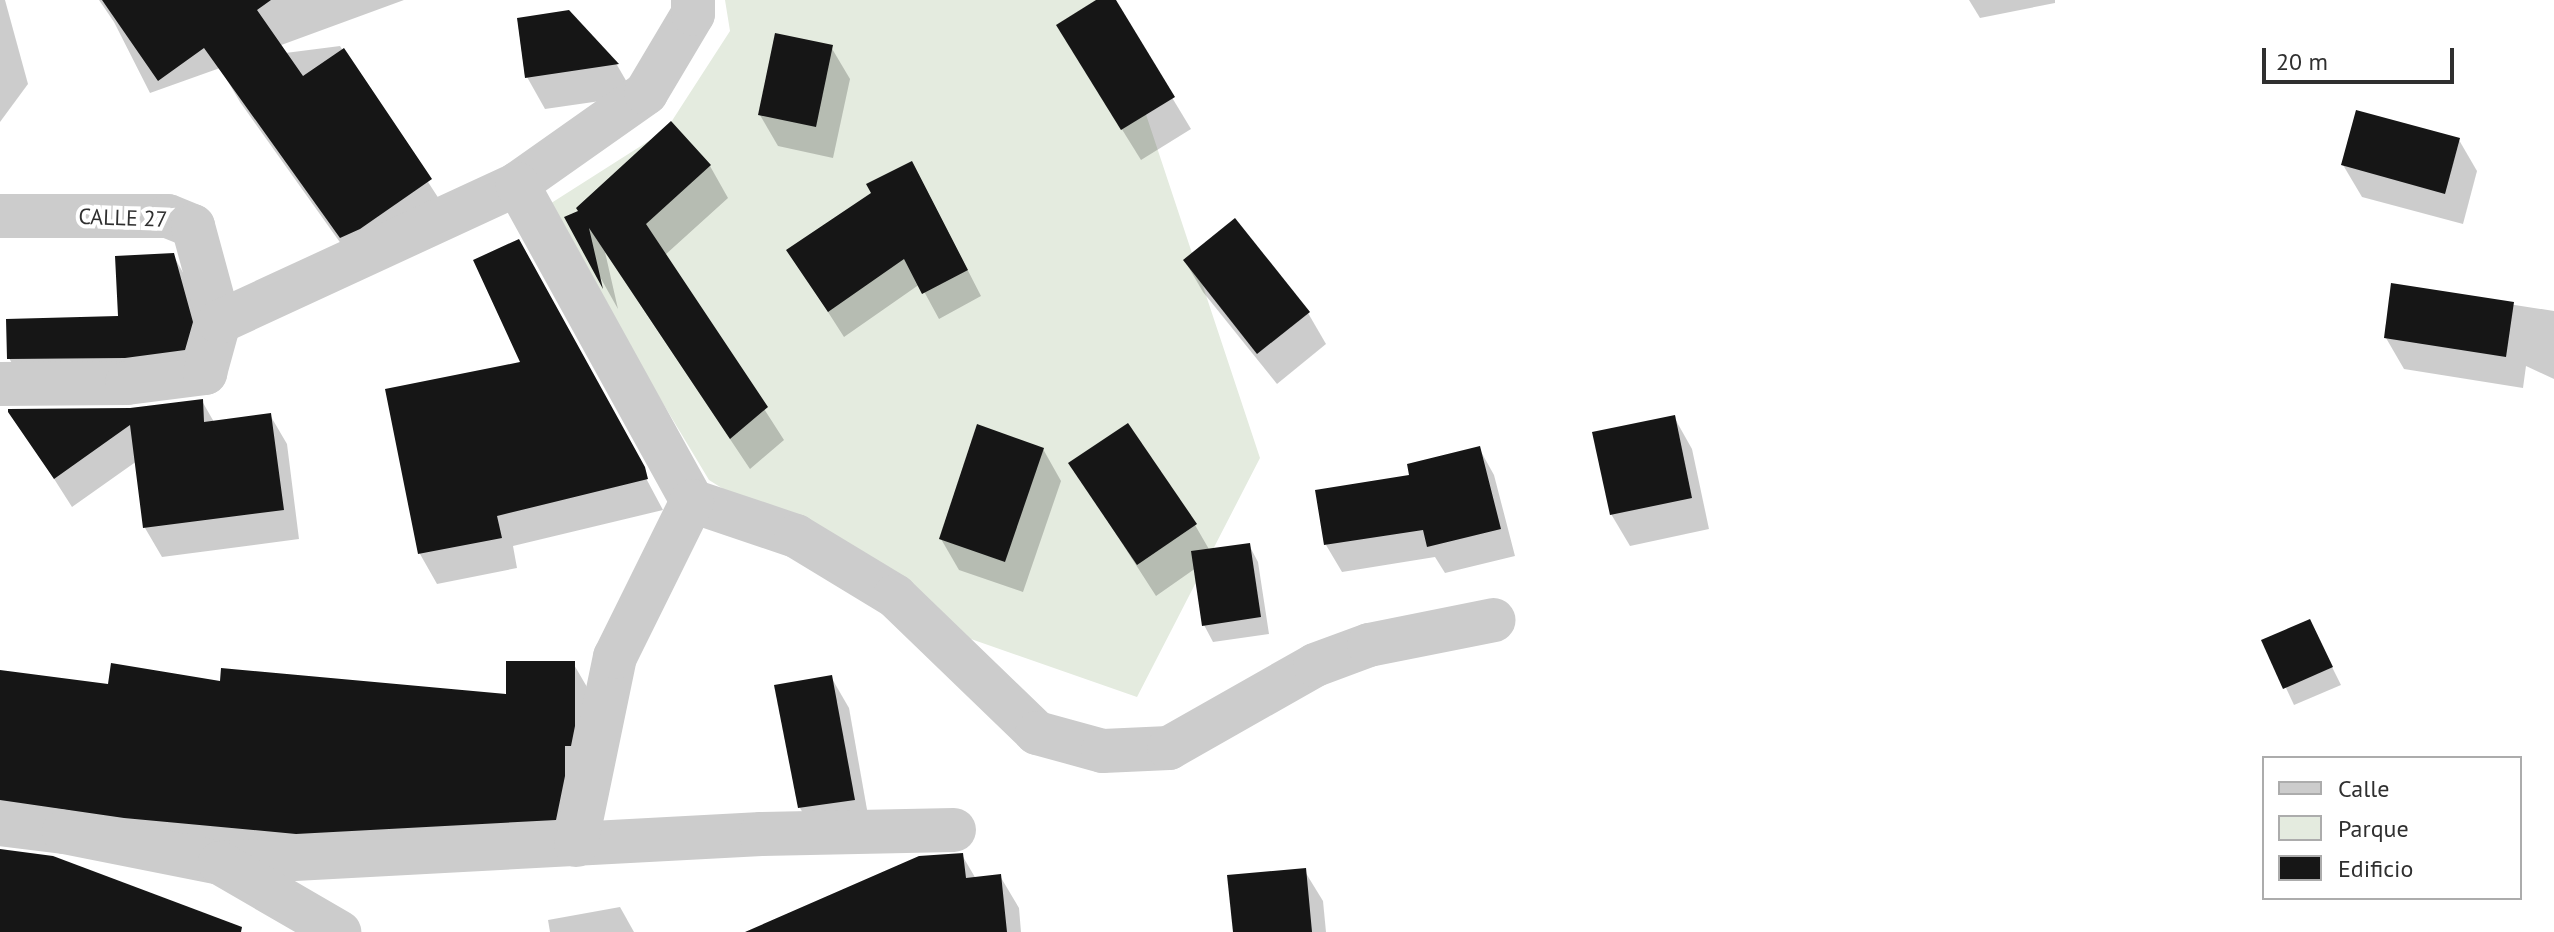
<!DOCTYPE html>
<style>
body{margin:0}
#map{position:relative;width:2554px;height:932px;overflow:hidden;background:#fff;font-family:"PT Sans",sans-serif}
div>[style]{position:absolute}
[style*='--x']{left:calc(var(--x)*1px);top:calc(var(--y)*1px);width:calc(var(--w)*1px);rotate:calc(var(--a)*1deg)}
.green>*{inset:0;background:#e4ebdf}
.shadow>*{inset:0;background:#0003}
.building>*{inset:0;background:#161616}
.street>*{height:44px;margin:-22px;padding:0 22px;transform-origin:22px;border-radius:22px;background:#ccc}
span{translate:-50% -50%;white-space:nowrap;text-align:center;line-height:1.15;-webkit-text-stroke:8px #fff;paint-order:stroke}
.street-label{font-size:22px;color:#2f2f2f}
.legend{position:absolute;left:2262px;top:756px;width:260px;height:144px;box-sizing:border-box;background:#fff;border:2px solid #acacac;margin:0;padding:10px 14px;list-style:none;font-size:24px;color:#2f2f2f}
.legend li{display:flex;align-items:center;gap:16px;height:40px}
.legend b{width:40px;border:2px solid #acacac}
.scale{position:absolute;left:2262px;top:48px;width:192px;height:36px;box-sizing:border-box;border:4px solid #2f2f2f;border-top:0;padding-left:10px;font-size:24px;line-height:28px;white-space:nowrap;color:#2f2f2f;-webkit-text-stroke:6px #fff;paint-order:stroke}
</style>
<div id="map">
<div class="green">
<div style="clip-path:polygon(725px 0,1108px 0,1260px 458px,1137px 697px,951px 632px,709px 480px,545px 207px,666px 130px,730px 31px)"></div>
</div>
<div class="shadow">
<div style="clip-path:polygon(0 0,5px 0,28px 84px,0 122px)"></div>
<div style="clip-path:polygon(99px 0,404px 0,246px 58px,340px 46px,452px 219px,364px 276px,240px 102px,220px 68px,150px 93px,114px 22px)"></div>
<div style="clip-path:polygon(1099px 0,1113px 0,1191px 129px,1141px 160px,1077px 57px)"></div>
<div style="clip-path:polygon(1969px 0,2055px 0,2055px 3px,1980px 18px)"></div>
<div style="clip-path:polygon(568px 12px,617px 65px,635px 96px,545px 109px,527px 77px)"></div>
<div style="clip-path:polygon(831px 47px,850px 79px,833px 158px,778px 146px,760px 115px)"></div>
<div style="clip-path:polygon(2459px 140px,2477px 171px,2463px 224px,2362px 197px,2343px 165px)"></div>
<div style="clip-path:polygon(710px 166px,728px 198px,665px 255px,784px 440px,750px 469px,605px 252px,618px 309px,567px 218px)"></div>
<div style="clip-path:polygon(926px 189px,981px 296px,939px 319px,920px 284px,844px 337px,789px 251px)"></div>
<div style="clip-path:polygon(173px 255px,189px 283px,208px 351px,25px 386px,9px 358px,121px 318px)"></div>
<div style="clip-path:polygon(1185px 261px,1308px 313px,1326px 344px,1277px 384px,1203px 292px)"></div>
<div style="clip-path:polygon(535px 271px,663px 510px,513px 546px,517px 568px,437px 584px,420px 554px,387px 390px,523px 364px)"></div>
<div style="clip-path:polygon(2393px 286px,2554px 311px,2554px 379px,2526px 366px,2523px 388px,2404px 369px,2386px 338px)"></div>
<div style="clip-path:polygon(202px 401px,214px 422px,270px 415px,287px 444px,299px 539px,162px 557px,145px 528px,137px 461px,72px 507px,28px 438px,128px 410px)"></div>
<div style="clip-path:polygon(1674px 417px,1692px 449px,1709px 529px,1630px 546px,1611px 514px)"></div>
<div style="clip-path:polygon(1479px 448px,1494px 475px,1515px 556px,1445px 573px,1435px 557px,1342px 572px,1326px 545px,1412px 477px)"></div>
<div style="clip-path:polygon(1043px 449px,1061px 481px,1023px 592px,959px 570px,941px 539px)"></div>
<div style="clip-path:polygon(1071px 464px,1195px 525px,1210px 551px,1249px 545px,1258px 562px,1269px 634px,1213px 642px,1204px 625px,1196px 568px,1156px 596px)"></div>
<div style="clip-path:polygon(2309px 621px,2341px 685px,2294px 705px,2264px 641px)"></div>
<div style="clip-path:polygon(573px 663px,594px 699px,576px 856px,0 841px,0 672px,110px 686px,222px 684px,508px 696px)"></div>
<div style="clip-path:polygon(831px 677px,849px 708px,871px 832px,818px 839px,800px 808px)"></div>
<div style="clip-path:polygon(962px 855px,976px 879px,1000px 876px,1019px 908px,1021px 932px,826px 932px)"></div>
<div style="clip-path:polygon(1304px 870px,1323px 901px,1326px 932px,1235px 932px)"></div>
<div style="clip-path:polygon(620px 907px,634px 932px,550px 932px,548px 920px)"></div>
</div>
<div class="building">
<div style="clip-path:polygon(102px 0,271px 0,257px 10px,303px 76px,344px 48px,432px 179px,360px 229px,340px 238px,204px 48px,158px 81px)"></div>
<div style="clip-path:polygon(1096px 0,1116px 0,1175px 97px,1121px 130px,1056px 25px)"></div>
<div style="clip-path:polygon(569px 10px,619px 64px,525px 78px,517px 18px)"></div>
<div style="clip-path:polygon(775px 33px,833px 45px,816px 127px,758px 115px)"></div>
<div style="clip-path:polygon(2356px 110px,2460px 138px,2445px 194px,2341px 165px)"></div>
<div style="clip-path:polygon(671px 121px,711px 165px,646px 224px,768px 407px,730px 439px,589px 228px,603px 289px,564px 217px,578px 211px,576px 208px)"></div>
<div style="clip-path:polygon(912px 161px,968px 270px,922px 294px,904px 259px,828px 312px,786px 250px,871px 193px,866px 184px)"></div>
<div style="clip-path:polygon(1235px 218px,1310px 312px,1257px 354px,1183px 260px)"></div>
<div style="clip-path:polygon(519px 239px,645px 467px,648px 479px,497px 516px,502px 538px,418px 554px,385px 389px,520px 362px,473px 260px)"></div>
<div style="clip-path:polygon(174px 253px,193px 322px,185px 350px,125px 358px,7px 359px,6px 319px,118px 316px,115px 256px)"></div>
<div style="clip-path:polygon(2391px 283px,2514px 302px,2506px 357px,2384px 338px)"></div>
<div style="clip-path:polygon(203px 399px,204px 422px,271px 413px,284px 510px,143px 528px,130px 425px,54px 479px,8px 412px,8px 409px,130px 408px)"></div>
<div style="clip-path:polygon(1675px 415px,1692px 498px,1610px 515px,1592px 432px)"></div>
<div style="clip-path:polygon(1128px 423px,1197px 524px,1137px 565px,1068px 463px)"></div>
<div style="clip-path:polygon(977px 424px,1044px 448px,1005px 562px,939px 539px)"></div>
<div style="clip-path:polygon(1480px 446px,1501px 529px,1427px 547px,1423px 530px,1324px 545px,1315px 490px,1409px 475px,1407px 464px)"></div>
<div style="clip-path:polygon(1250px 543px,1261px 617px,1202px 626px,1191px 551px)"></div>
<div style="clip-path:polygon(2310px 619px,2333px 667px,2283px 689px,2261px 640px)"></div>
<div style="clip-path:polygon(506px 661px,575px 661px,575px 726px,571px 746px,565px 746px,565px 776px,556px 820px,296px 834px,124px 818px,0 800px,0 670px,108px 684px,111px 663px,220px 681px,221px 668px,506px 694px)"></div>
<div style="clip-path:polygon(832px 675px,855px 800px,798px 808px,774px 685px)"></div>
<div style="clip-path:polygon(0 849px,53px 856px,242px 927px,241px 932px,0 932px)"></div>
<div style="clip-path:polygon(963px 853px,966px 878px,1001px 874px,1007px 932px,745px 932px,919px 856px)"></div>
<div style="clip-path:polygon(1306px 868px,1312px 932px,1233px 932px,1227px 875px)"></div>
</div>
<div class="street">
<div style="--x:517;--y:184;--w:158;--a:-35.2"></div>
<div style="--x:646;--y:93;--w:92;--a:-59.3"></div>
<div style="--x:693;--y:14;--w:14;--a:-90"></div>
<div style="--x:0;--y:216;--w:168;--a:0"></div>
<div style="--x:168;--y:216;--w:27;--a:22"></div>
<div style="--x:193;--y:226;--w:99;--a:74.8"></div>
<div style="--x:0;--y:384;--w:127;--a:-0.5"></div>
<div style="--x:127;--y:383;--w:79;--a:-7.3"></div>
<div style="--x:205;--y:373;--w:53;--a:-74.6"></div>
<div style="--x:219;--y:322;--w:328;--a:-24.8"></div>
<div style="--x:517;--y:184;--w:362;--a:61.1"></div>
<div style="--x:692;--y:501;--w:110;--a:18.6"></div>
<div style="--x:796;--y:536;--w:116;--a:31.2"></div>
<div style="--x:895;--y:596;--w:197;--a:44"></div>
<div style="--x:1037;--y:733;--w:68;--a:15.3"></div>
<div style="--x:1103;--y:751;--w:66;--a:-2.6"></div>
<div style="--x:1169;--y:748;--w:168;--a:-29.6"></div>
<div style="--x:1315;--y:665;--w:58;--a:-20.3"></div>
<div style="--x:1369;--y:645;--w:127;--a:-11.3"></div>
<div style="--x:0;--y:824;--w:64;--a:7.1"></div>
<div style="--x:64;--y:832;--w:159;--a:11.2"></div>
<div style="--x:220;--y:863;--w:542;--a:-3.07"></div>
<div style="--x:761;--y:834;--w:193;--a:-1.2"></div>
<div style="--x:576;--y:845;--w:192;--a:-78.3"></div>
<div style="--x:615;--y:657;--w:174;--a:-63.7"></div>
<div style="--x:220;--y:863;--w:138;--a:30.1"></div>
</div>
<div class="street-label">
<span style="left:123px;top:218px;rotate:2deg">CALLE 27</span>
</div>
<ul class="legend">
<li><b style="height:10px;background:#ccc"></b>Calle</li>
<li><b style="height:22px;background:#e4ebdf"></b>Parque</li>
<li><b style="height:22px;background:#161616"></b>Edificio</li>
</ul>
<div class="scale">20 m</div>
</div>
